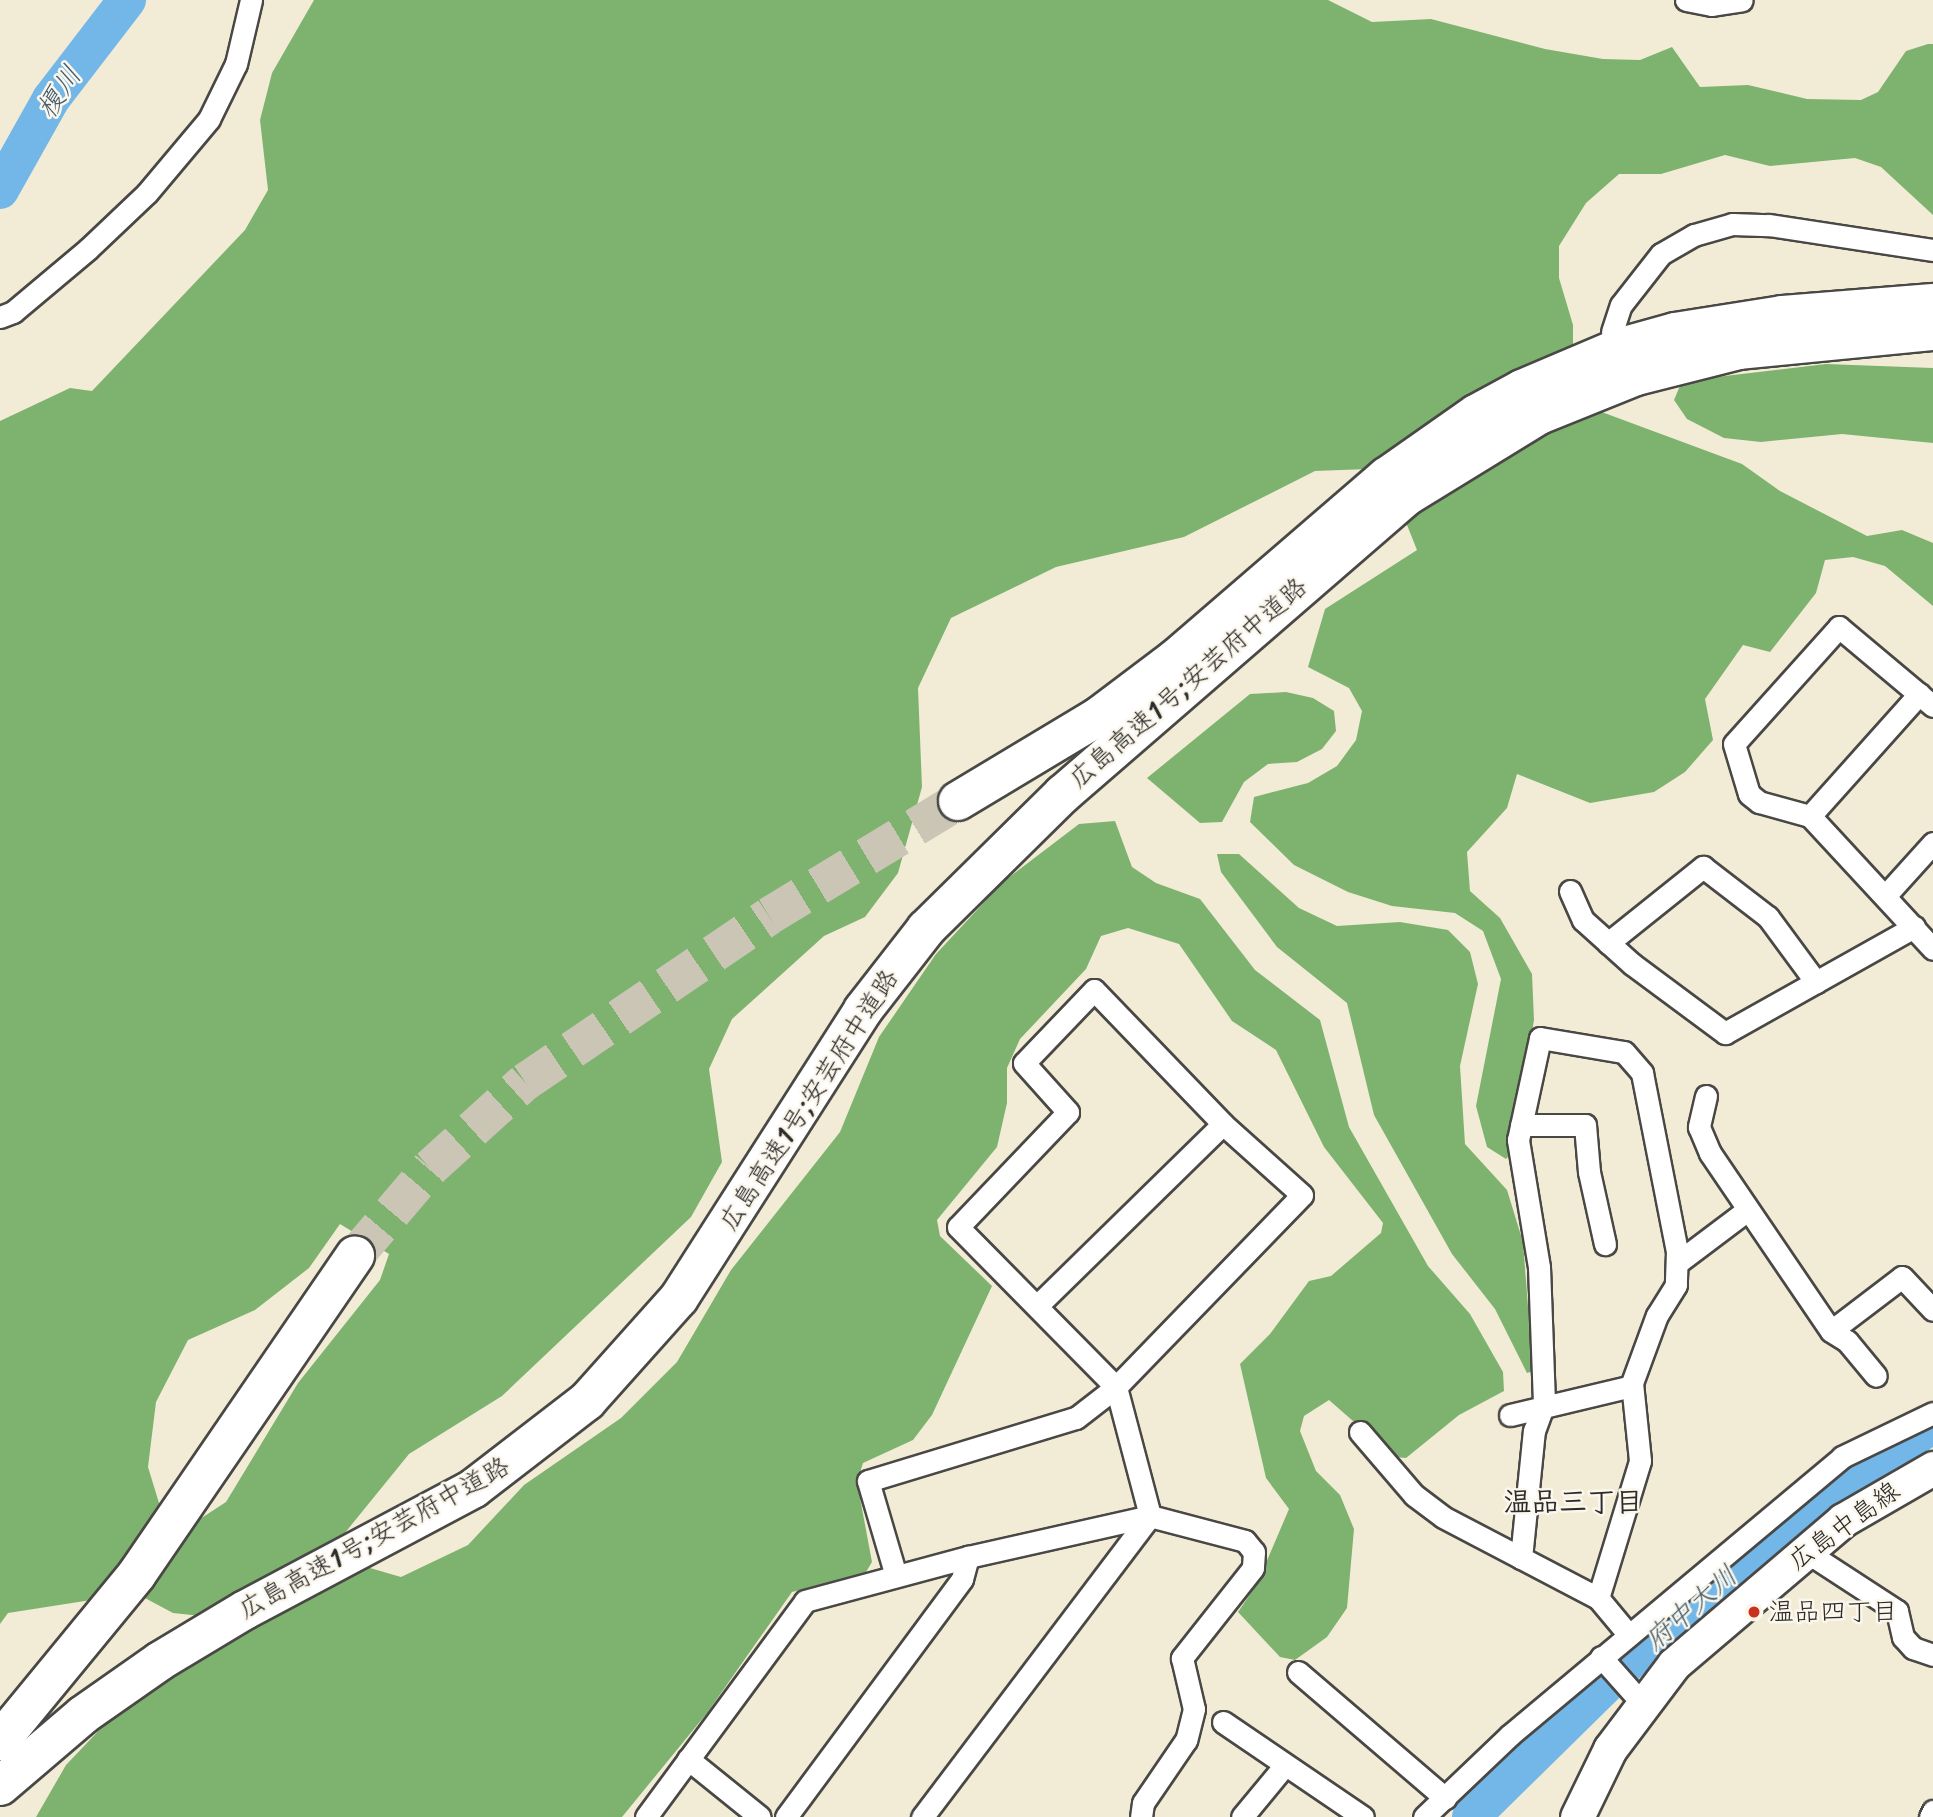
<!DOCTYPE html>
<meta charset="utf-8">
<style>
body{margin:0}
#map{position:relative;width:1933px;height:1817px;overflow:hidden;background:#f2ecd6;font-family:Sriracha,"Klee One",sans-serif}
div>[style]{position:absolute}
[style*='--x']{left:calc(var(--x)*1px);top:calc(var(--y)*1px);width:calc(var(--w)*1px);rotate:calc(var(--a)*1deg)}
.forest>*{inset:0;background:#7eb36f}
.river>*{height:38px;margin:-19px;padding:0 19px;transform-origin:19px;border-radius:19px;background:#73b6e8}
.motorway-tunnel>*{height:38px;margin-top:-19px;transform-origin:0;background:repeating-linear-gradient(90deg,#cac5b4 0 38px,transparent 0 57px)}
.roads{filter:drop-shadow(2px 0 #494845) drop-shadow(-2px 0 #494845) drop-shadow(0 2px #494845) drop-shadow(0 -2px #494845)}
.minor>*{height:21px;margin:-10.5px;padding:0 10.5px;transform-origin:10.5px;border-radius:10.5px;background:#fff}
.primary>*{height:33px;margin:-16.5px;padding:0 16.5px;transform-origin:16.5px;border-radius:16.5px;background:#fff}
.motorway>*{height:38px;margin:-19px;padding:0 19px;transform-origin:19px;border-radius:19px;background:#fff}
.dots>*{width:19px;height:19px;translate:-50% -50%;box-sizing:border-box;border:4px solid #fbf7ec;border-radius:50%}
span{translate:-50% -50%;white-space:nowrap;text-align:center;line-height:1.15;-webkit-text-stroke:5px #fbf7ec;paint-order:stroke}
.street-label{font-size:26px;color:#2b2b2b}
.poi-label{font-size:26px;color:#2b2b2b}
.left{translate:0 -50%;text-align:left}
.water-label{font-size:28px;color:#445c6d;font-style:italic}
.neighbourhood-label{font-size:28px;color:#2b2b2b;font-weight:700}
</style>
<div id="map">
<div class="forest">
<div style="clip-path:polygon(314px 0,1328px 0,1372px 22px,1431px 19px,1545px 49px,1603px 59px,1640px 60px,1672px 47px,1700px 87px,1748px 85px,1807px 99px,1861px 100px,1878px 92px,1906px 51px,1928px 44px,1933px 44px,1933px 215px,1881px 167px,1855px 158px,1770px 166px,1725px 155px,1661px 174px,1619px 174px,1586px 203px,1559px 246px,1559px 278px,1573px 325px,1573px 346px,1491px 384px,1368px 469px,1315px 471px,1184px 537px,1056px 567px,951px 618px,918px 688px,922px 787px,898px 873px,865px 917px,824px 936px,732px 1019px,709px 1069px,722px 1162px,691px 1217px,502px 1396px,409px 1454px,327px 1555px,211px 1617px,173px 1613px,143px 1597px,183px 1530px,226px 1502px,298px 1383px,380px 1280px,389px 1254px,340px 1224px,309px 1268px,255px 1310px,188px 1340px,156px 1402px,148px 1467px,163px 1516px,104px 1598px,8px 1613px,0 1624px,0 421px,70px 388px,92px 391px,245px 230px,268px 190px,260px 120px,272px 73px)"></div>
<div style="clip-path:polygon(1826px 364px,1933px 368px,1933px 443px,1842px 434px,1761px 442px,1724px 438px,1687px 419px,1674px 400px,1682px 381px)"></div>
<div style="clip-path:polygon(1599px 411px,1742px 464px,1780px 491px,1867px 536px,1902px 530px,1933px 543px,1933px 606px,1885px 566px,1853px 557px,1825px 560px,1816px 593px,1770px 652px,1743px 645px,1705px 699px,1713px 740px,1685px 772px,1654px 792px,1590px 803px,1517px 774px,1507px 808px,1467px 852px,1470px 891px,1500px 918px,1532px 974px,1534px 1020px,1512px 1152px,1506px 1159px,1487px 1147px,1476px 1106px,1501px 979px,1483px 931px,1455px 913px,1392px 906px,1348px 892px,1294px 865px,1250px 822px,1254px 797px,1308px 783px,1337px 766px,1356px 740px,1362px 711px,1349px 688px,1308px 667px,1325px 609px,1417px 550px,1405px 520px,1517px 447px)"></div>
<div style="clip-path:polygon(1286px 692px,1313px 698px,1334px 711px,1336px 731px,1322px 749px,1297px 762px,1268px 764px,1244px 782px,1222px 822px,1200px 823px,1147px 778px,1250px 694px)"></div>
<div style="clip-path:polygon(1115px 821px,1132px 867px,1156px 883px,1200px 899px,1255px 970px,1320px 1020px,1349px 1127px,1428px 1266px,1470px 1314px,1503px 1372px,1504px 1391px,1459px 1415px,1406px 1458px,1394px 1457px,1329px 1400px,1304px 1416px,1300px 1431px,1316px 1471px,1340px 1495px,1354px 1529px,1347px 1608px,1327px 1637px,1295px 1660px,1280px 1657px,1238px 1612px,1257px 1584px,1289px 1509px,1266px 1478px,1240px 1364px,1270px 1334px,1309px 1281px,1331px 1276px,1381px 1233px,1383px 1223px,1324px 1147px,1276px 1050px,1232px 1021px,1179px 944px,1128px 928px,1101px 936px,1086px 969px,1020px 1039px,1007px 1068px,1007px 1103px,997px 1147px,937px 1220px,940px 1236px,992px 1286px,932px 1415px,913px 1440px,863px 1463px,857px 1482px,872px 1562px,866px 1572px,792px 1592px,707px 1713px,622px 1817px,36px 1817px,66px 1765px,105px 1724px,172px 1677px,188px 1654px,353px 1563px,401px 1577px,468px 1545px,524px 1485px,621px 1418px,677px 1362px,731px 1270px,840px 1132px,879px 1037px,936px 954px,1003px 882px,1079px 824px)"></div>
<div style="clip-path:polygon(1217px 854px,1239px 854px,1299px 908px,1337px 926px,1400px 922px,1448px 930px,1470px 952px,1478px 984px,1460px 1066px,1465px 1144px,1507px 1190px,1523px 1242px,1533px 1371px,1527px 1373px,1495px 1309px,1452px 1254px,1374px 1115px,1347px 1003px,1277px 947px,1221px 872px)"></div>
</div>
<div class="river">
<div style="--x:0;--y:190;--w:104;--a:-60.7"></div>
<div style="--x:51;--y:99;--w:125;--a:-52.5"></div>
<div style="--x:1471;--y:1817;--w:251;--a:-44.5"></div>
<div style="--x:1650;--y:1641;--w:178;--a:-40.2"></div>
<div style="--x:1786;--y:1526;--w:179;--a:-34.8"></div>
</div>
<div class="motorway-tunnel">
<div style="--x:355;--y:1256;--w:116;--a:-49.6"></div>
<div style="--x:430;--y:1168;--w:128;--a:-42.2"></div>
<div style="--x:525;--y:1082;--w:295;--a:-34.2"></div>
<div style="--x:769;--y:916;--w:221;--a:-31.3"></div>
</div>
<div class="roads">
<div class="minor">
<div style="--x:1686;--y:0;--w:26;--a:11"></div>
<div style="--x:1712;--y:5;--w:30;--a:-9"></div>
<div style="--x:0;--y:317;--w:14;--a:-21"></div>
<div style="--x:13;--y:312;--w:98;--a:-40"></div>
<div style="--x:88;--y:249;--w:81;--a:-43.5"></div>
<div style="--x:147;--y:193;--w:97;--a:-50"></div>
<div style="--x:209;--y:119;--w:61;--a:-63.9"></div>
<div style="--x:236;--y:64;--w:66;--a:-76.8"></div>
<div style="--x:1612;--y:332;--w:28;--a:-72"></div>
<div style="--x:1621;--y:305;--w:65;--a:-51.9"></div>
<div style="--x:1661;--y:254;--w:38;--a:-30"></div>
<div style="--x:1694;--y:235;--w:40;--a:-16"></div>
<div style="--x:1732;--y:224;--w:37;--a:2"></div>
<div style="--x:1769;--y:225;--w:166;--a:8.7"></div>
<div style="--x:1933;--y:706;--w:123;--a:-140"></div>
<div style="--x:1839;--y:627;--w:157;--a:131.9"></div>
<div style="--x:1734;--y:744;--w:52;--a:73.3"></div>
<div style="--x:1749;--y:794;--w:13;--a:39"></div>
<div style="--x:1759;--y:802;--w:53;--a:15.4"></div>
<div style="--x:1810;--y:816;--w:181;--a:47.2"></div>
<div style="--x:1810;--y:816;--w:164;--a:-48.2"></div>
<div style="--x:1570;--y:891;--w:32;--a:66"></div>
<div style="--x:1583;--y:920;--w:66;--a:41.9"></div>
<div style="--x:1632;--y:964;--w:116;--a:36.6"></div>
<div style="--x:1725;--y:1033;--w:217;--a:-29.3"></div>
<div style="--x:1886;--y:895;--w:70;--a:-47.9"></div>
<div style="--x:1608;--y:943;--w:122;--a:-38.7"></div>
<div style="--x:1703;--y:867;--w:82;--a:37.6"></div>
<div style="--x:1768;--y:917;--w:81;--a:53.6"></div>
<div style="--x:1706;--y:1096;--w:32;--a:103"></div>
<div style="--x:1699;--y:1127;--w:28;--a:67"></div>
<div style="--x:1710;--y:1153;--w:215;--a:55.8"></div>
<div style="--x:1831;--y:1331;--w:89;--a:-37.3"></div>
<div style="--x:1902;--y:1277;--w:45;--a:46.8"></div>
<div style="--x:1521;--y:1125;--w:64;--a:0"></div>
<div style="--x:1585;--y:1125;--w:47;--a:85.1"></div>
<div style="--x:1589;--y:1172;--w:74;--a:77.5"></div>
<div style="--x:1677;--y:1263;--w:86;--a:-37"></div>
<div style="--x:1037;--y:1306;--w:260;--a:-44.4"></div>
<div style="--x:1831;--y:1331;--w:19;--a:32"></div>
<div style="--x:1847;--y:1341;--w:45;--a:50.4"></div>
<div style="--x:1510;--y:1415;--w:125;--a:-13.4"></div>
<div style="--x:1360;--y:1432;--w:83;--a:49.4"></div>
<div style="--x:1414;--y:1495;--w:36;--a:37"></div>
<div style="--x:1443;--y:1517;--w:175;--a:27.6"></div>
<div style="--x:1598;--y:1598;--w:47;--a:50.2"></div>
<div style="--x:1805;--y:1551;--w:110;--a:33.1"></div>
<div style="--x:1897;--y:1611;--w:27;--a:77"></div>
<div style="--x:1903;--y:1637;--w:15;--a:48"></div>
<div style="--x:1913;--y:1648;--w:21;--a:19"></div>
<div style="--x:1521;--y:1558;--w:128;--a:-84.2"></div>
<div style="--x:1534;--y:1431;--w:30;--a:-70"></div>
<div style="--x:1544;--y:1403;--w:136;--a:-92.1"></div>
<div style="--x:1539;--y:1267;--w:129;--a:-99.4"></div>
<div style="--x:1518;--y:1140;--w:104;--a:-77.8"></div>
<div style="--x:1540;--y:1038;--w:85;--a:9.5"></div>
<div style="--x:1624;--y:1052;--w:28;--a:49"></div>
<div style="--x:1642;--y:1073;--w:181;--a:78.9"></div>
<div style="--x:1677;--y:1251;--w:34;--a:92"></div>
<div style="--x:1676;--y:1285;--w:36;--a:122"></div>
<div style="--x:1657;--y:1315;--w:72;--a:110.2"></div>
<div style="--x:1632;--y:1383;--w:78;--a:84.1"></div>
<div style="--x:1640;--y:1461;--w:143;--a:107"></div>
<div style="--x:896;--y:1576;--w:99;--a:-106.4"></div>
<div style="--x:868;--y:1481;--w:217;--a:-16.9"></div>
<div style="--x:1076;--y:1418;--w:51;--a:-37.8"></div>
<div style="--x:1116;--y:1387;--w:267;--a:-45.9"></div>
<div style="--x:1302;--y:1195;--w:106;--a:-138.1"></div>
<div style="--x:1223;--y:1124;--w:186;--a:-133.9"></div>
<div style="--x:1094;--y:990;--w:101;--a:133.8"></div>
<div style="--x:1024;--y:1063;--w:66;--a:48.1"></div>
<div style="--x:1068;--y:1112;--w:159;--a:133.7"></div>
<div style="--x:958;--y:1227;--w:225;--a:45.4"></div>
<div style="--x:1116;--y:1387;--w:133;--a:75.2"></div>
<div style="--x:1150;--y:1516;--w:378;--a:127.1"></div>
<div style="--x:1601;--y:1657;--w:60;--a:48.4"></div>
<div style="--x:1298;--y:1672;--w:194;--a:40.6"></div>
<div style="--x:1223;--y:1722;--w:169;--a:34.2"></div>
<div style="--x:688;--y:1759;--w:92;--a:38.9"></div>
<div style="--x:646;--y:1817;--w:268;--a:-53.6"></div>
<div style="--x:805;--y:1601;--w:169;--a:-15.1"></div>
<div style="--x:968;--y:1557;--w:187;--a:-12.7"></div>
<div style="--x:1150;--y:1516;--w:98;--a:14.7"></div>
<div style="--x:1245;--y:1541;--w:14;--a:51"></div>
<div style="--x:1254;--y:1552;--w:16;--a:94"></div>
<div style="--x:1253;--y:1568;--w:115;--a:128.3"></div>
<div style="--x:1182;--y:1658;--w:52;--a:76.8"></div>
<div style="--x:1194;--y:1709;--w:32;--a:104"></div>
<div style="--x:1186;--y:1740;--w:76;--a:124.3"></div>
<div style="--x:1143;--y:1803;--w:14;--a:98"></div>
<div style="--x:786;--y:1817;--w:296;--a:-53.5"></div>
<div style="--x:962;--y:1579;--w:23;--a:-75"></div>
<div style="--x:1242;--y:1817;--w:67;--a:-50.4"></div>
<div style="--x:1424;--y:1817;--w:119;--a:-43.6"></div>
<div style="--x:1510;--y:1735;--w:433;--a:-39.9"></div>
<div style="--x:1842;--y:1457;--w:101;--a:-25.8"></div>
<div style="--x:1930;--y:1817;--w:7;--a:-63"></div>
</div>
<div class="primary">
<div style="--x:1577;--y:1817;--w:76;--a:-64.1"></div>
<div style="--x:1610;--y:1749;--w:106;--a:-53"></div>
<div style="--x:1674;--y:1664;--w:222;--a:-40.4"></div>
<div style="--x:1843;--y:1520;--w:104;--a:-30"></div>
</div>
<div class="motorway">
<div style="--x:958;--y:801;--w:163;--a:-31"></div>
<div style="--x:1098;--y:717;--w:96;--a:-37"></div>
<div style="--x:1175;--y:659;--w:279;--a:-40.8"></div>
<div style="--x:1386;--y:477;--w:110;--a:-35"></div>
<div style="--x:1476;--y:414;--w:52;--a:-28.5"></div>
<div style="--x:1522;--y:389;--w:108;--a:-23"></div>
<div style="--x:1621;--y:347;--w:56;--a:-15.5"></div>
<div style="--x:1675;--y:332;--w:109;--a:-8.9"></div>
<div style="--x:1783;--y:315;--w:150;--a:-4.6"></div>
<div style="--x:0;--y:1741;--w:216;--a:-50.6"></div>
<div style="--x:137;--y:1574;--w:386;--a:-55.6"></div>
<div style="--x:0;--y:1786;--w:109;--a:-40.5"></div>
<div style="--x:83;--y:1715;--w:94;--a:-35"></div>
<div style="--x:160;--y:1661;--w:99;--a:-31"></div>
<div style="--x:245;--y:1610;--w:259;--a:-28"></div>
<div style="--x:474;--y:1488;--w:143;--a:-37.6"></div>
<div style="--x:587;--y:1401;--w:138;--a:-48.2"></div>
<div style="--x:679;--y:1298;--w:342;--a:-57.4"></div>
<div style="--x:863;--y:1010;--w:103;--a:-52.1"></div>
<div style="--x:926;--y:929;--w:192;--a:-44.6"></div>
<div style="--x:1063;--y:794;--w:455;--a:-40.9"></div>
<div style="--x:1407;--y:496;--w:155;--a:-31.5"></div>
<div style="--x:1539;--y:415;--w:105;--a:-21.9"></div>
<div style="--x:1636;--y:376;--w:106;--a:-14.2"></div>
<div style="--x:1739;--y:350;--w:195;--a:-5.6"></div>
</div>
</div>
<div class="dots">
<div style="left:1754px;top:1612px;background:#c8321e"></div>
</div>
<div class="street-label">
<span style="left:1188px;top:683px;rotate:-41deg">広島高速1号;安芸府中道路</span>
<span style="left:809px;top:1100px;rotate:-57deg">広島高速1号;安芸府中道路</span>
<span style="left:1844px;top:1526px;rotate:-36deg">広島中島線</span>
<span style="left:374px;top:1538px;rotate:-29deg">広島高速1号;安芸府中道路</span>
</div>
<div class="poi-label">
<span class="left" style="left:1768px;top:1612px">温品四丁目</span>
</div>
<div class="water-label">
<span style="left:59px;top:92px;rotate:-56deg">榎川</span>
<span style="left:1691px;top:1608px;rotate:-41deg">府中大川</span>
</div>
<div class="neighbourhood-label">
<span style="left:1573px;top:1502px">温品三丁目</span>
</div>
</div>
